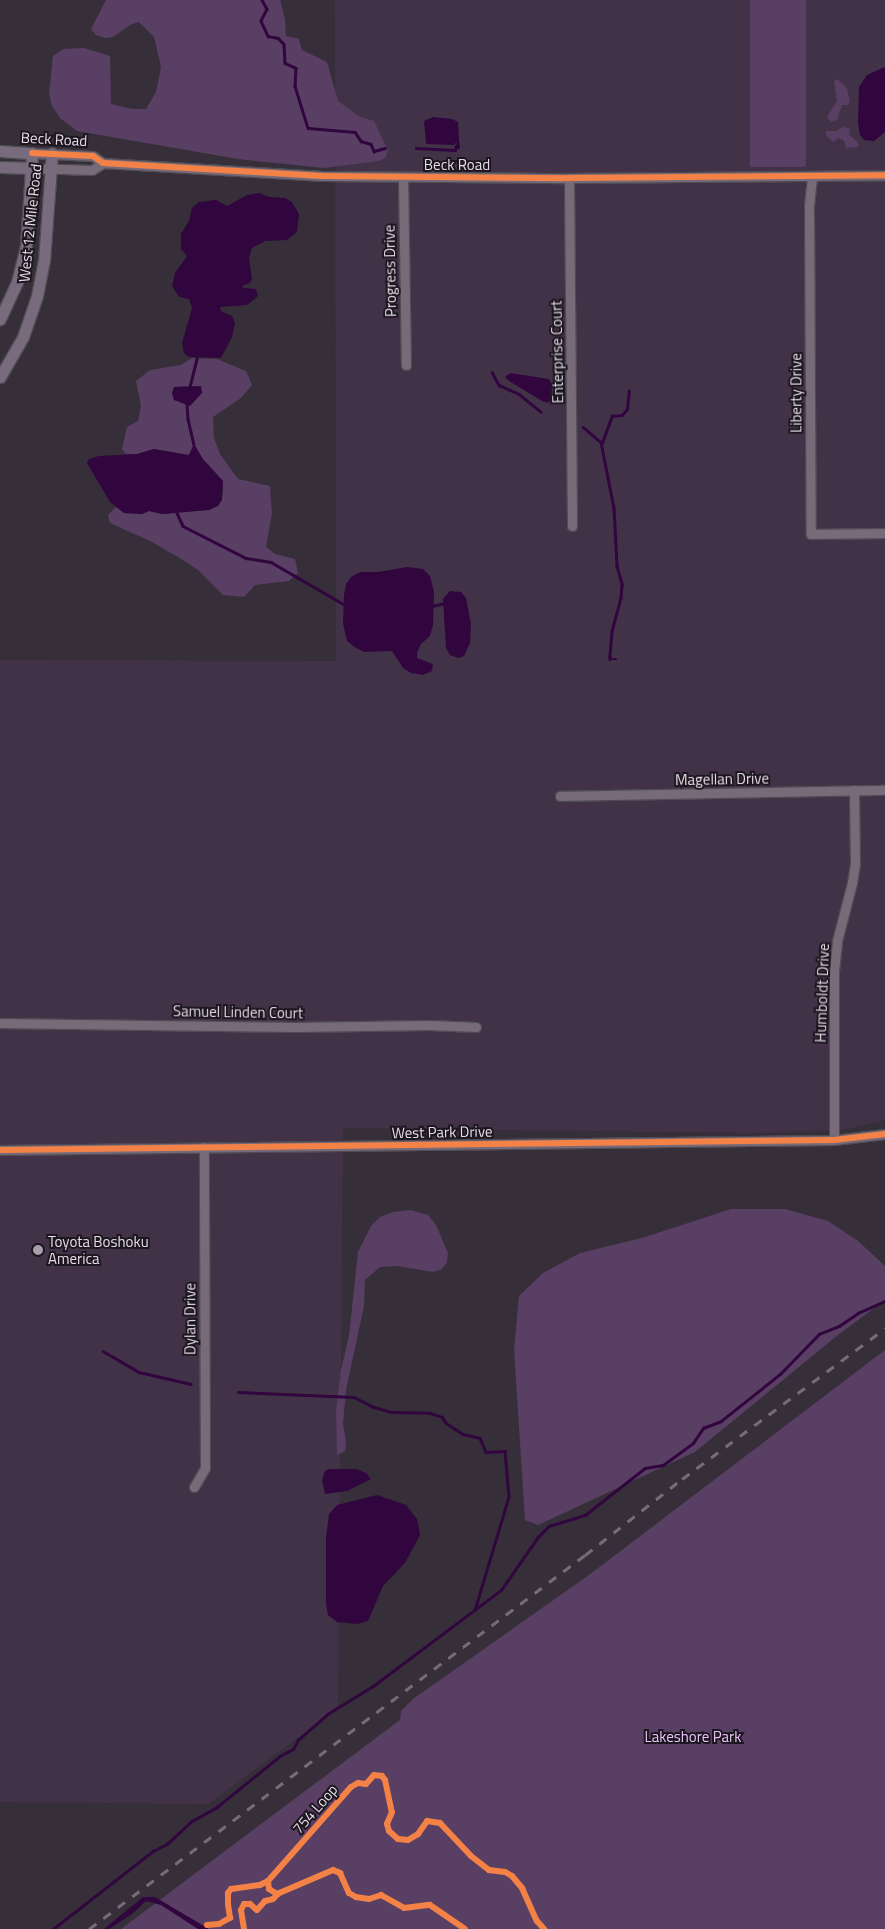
<!DOCTYPE html>
<style>
body{margin:0}
#map{position:relative;width:885px;height:1929px;overflow:hidden;background:#362f39;font-family:"Titillium Web",sans-serif}
div>[style]{position:absolute}
[style*='--x']{left:calc(var(--x)*1px);top:calc(var(--y)*1px);width:calc(var(--w)*1px);rotate:calc(var(--a)*1deg)}
.built>*{inset:0;background:#423248}
.green>*{inset:0;background:#593f63}
.water>*{inset:0;background:#31053e}
.stream>*{height:2.5px;margin:-1.25px;padding:0 1.25px;transform-origin:1.25px;border-radius:1.25px;background:#31053e}
.roads{filter:drop-shadow(1px 0 #514c54) drop-shadow(-1px 0 #514c54) drop-shadow(0 1px #514c54) drop-shadow(0 -1px #514c54)}
.minor>*{height:9px;margin:-4.5px;padding:0 4.5px;transform-origin:4.5px;border-radius:4.5px;background:#776b7a}
.major>*{height:11px;margin:-5.5px;padding:0 5.5px;transform-origin:5.5px;border-radius:5.5px;background:#786b7d}
.rail>*{height:2.5px;margin-top:-1.25px;transform-origin:0;background:repeating-linear-gradient(90deg,#756c78 0 9px,transparent 0 18px)}
.cycleway>*{height:6px;margin:-3px;padding:0 3px;transform-origin:3px;border-radius:3px;background:#f48246}
.dots>*{width:14px;height:14px;translate:-50% -50%;box-sizing:border-box;border:2px solid #1c161e;border-radius:50%}
span{translate:-50% -50%;white-space:nowrap;text-align:center;line-height:1.15;-webkit-text-stroke:4px #1c161e;paint-order:stroke}
.street-label{font-size:15px;color:#e5dce8}
.poi-label{font-size:15px;color:#e5dce8}
.left{translate:0 -50%;text-align:left}
.park-label{font-size:15px;color:#eac2f9}
</style>
<div id="map">
<div class="built">
<div style="clip-path:polygon(335px 0,885px 0,885px 1120px,847px 1129px,761px 1133px,343px 1128px,338px 1708px,208px 1804px,0 1802px,0 660px,336px 661px)"></div>
</div>
<div class="green">
<div style="clip-path:polygon(106px 0,280px 0,285px 19px,286px 36px,299px 39px,302px 50px,327px 62px,338px 101px,360px 117px,374px 121px,388px 151px,385px 158px,379px 161px,324px 168px,238px 159px,77px 131px,60px 118px,52px 106px,49px 94px,53px 56px,63px 49px,84px 48px,110px 56px,111px 104px,132px 109px,146px 109px,156px 92px,161px 67px,154px 37px,139px 22px,130px 25px,113px 37px,105px 38px,96px 35px,91px 29px)"></div>
<div style="clip-path:polygon(750px 0,806px 0,806px 166px,803px 167px,750px 167px)"></div>
<div style="clip-path:polygon(837px 79px,847px 88px,850px 102px,848px 105px,842px 105px,837px 120px,831px 122px,827px 117px,837px 101px,834px 81px)"></div>
<div style="clip-path:polygon(843px 127px,850px 129px,849px 135px,858px 142px,858px 147px,846px 148px,844px 140px,838px 138px,833px 142px,826px 135px,826px 131px,836px 131px)"></div>
<div style="clip-path:polygon(evenodd,192px 358px,217px 359px,246px 371px,252px 385px,241px 398px,213px 417px,214px 438px,220px 454px,238px 479px,270px 486px,272px 513px,266px 547px,275px 554px,295px 559px,298px 573px,289px 581px,255px 585px,244px 597px,223px 595px,198px 570px,183px 560px,152px 542px,110px 523px,108px 515px,116px 507px,124px 513px,142px 514px,149px 511px,162px 514px,209px 510px,223px 494px,223px 481px,203px 460px,194px 444px,189px 455px,185px 455px,154px 449px,137px 454px,126px 454px,122px 449px,127px 427px,138px 421px,141px 405px,136px 381px,150px 370px,181px 365px,192px 358px,194px 386px,190px 406px,180px 402px,174px 387px,194px 386px)"></div>
<div style="clip-path:polygon(731px 1209px,785px 1209px,828px 1221px,858px 1241px,885px 1266px,885px 1300px,838px 1335px,695px 1452px,538px 1525px,525px 1520px,514px 1349px,519px 1296px,543px 1273px,580px 1253px,642px 1238px)"></div>
<div style="clip-path:polygon(411px 1210px,428px 1215px,436px 1225px,448px 1253px,447px 1262px,442px 1269px,433px 1272px,397px 1266px,380px 1267px,365px 1280px,364px 1306px,346px 1390px,343px 1423px,346px 1442px,345px 1451px,337px 1455px,336px 1411px,341px 1370px,349px 1336px,358px 1252px,371px 1226px,380px 1217px,393px 1212px)"></div>
<div style="clip-path:polygon(885px 1350px,885px 1929px,121px 1929px,400px 1720px,401px 1711px,413px 1699px,589px 1575px)"></div>
</div>
<div class="water">
<div style="clip-path:polygon(885px 67px,885px 132px,874px 141px,864px 140px,860px 135px,858px 123px,859px 87px,867px 75px)"></div>
<div style="clip-path:polygon(433px 117px,452px 119px,458px 122px,459px 139px,454px 145px,426px 144px,424px 121px)"></div>
<div style="clip-path:polygon(259px 193px,269px 197px,285px 198px,292px 202px,299px 214px,297px 232px,287px 240px,265px 241px,252px 248px,249px 258px,252px 279px,250px 283px,242px 286px,244px 288px,256px 289px,258px 296px,247px 305px,220px 307px,221px 311px,232px 316px,235px 323px,232px 337px,221px 358px,189px 357px,184px 353px,182px 343px,192px 308px,189px 299px,179px 297px,172px 286px,175px 273px,187px 256px,181px 249px,181px 234px,189px 221px,192px 208px,199px 202px,216px 200px,227px 206px,247px 195px)"></div>
<div style="clip-path:polygon(510px 373px,549px 379px,552px 386px,551px 400px,548px 403px,542px 401px,509px 381px,505px 377px)"></div>
<div style="clip-path:polygon(201px 386px,202px 393px,190px 406px,174px 400px,172px 393px,174px 387px)"></div>
<div style="clip-path:polygon(194px 444px,203px 459px,223px 481px,222px 500px,218px 506px,209px 510px,162px 514px,149px 511px,142px 514px,124px 513px,110px 502px,87px 463px,89px 459px,99px 456px,137px 454px,154px 449px,189px 455px)"></div>
<div style="clip-path:polygon(407px 567px,423px 569px,430px 576px,434px 592px,433px 625px,430px 636px,421px 644px,417px 653px,417px 658px,433px 664px,432px 671px,423px 675px,411px 673px,403px 668px,392px 651px,364px 652px,356px 648px,347px 641px,343px 624px,344px 595px,346px 584px,351px 577px,360px 572px,378px 572px)"></div>
<div style="clip-path:polygon(450px 591px,461px 592px,466px 598px,471px 624px,470px 643px,464px 656px,458px 658px,450px 655px,446px 648px,443px 599px)"></div>
<div style="clip-path:polygon(329px 1469px,357px 1469px,366px 1473px,371px 1479px,347px 1491px,325px 1494px,322px 1480px,325px 1471px)"></div>
<div style="clip-path:polygon(377px 1495px,406px 1505px,417px 1519px,420px 1535px,405px 1563px,383px 1586px,368px 1621px,358px 1624px,337px 1622px,328px 1615px,326px 1603px,326px 1538px,329px 1514px,337px 1505px)"></div>
<div style="clip-path:polygon(143px 1897px,155px 1897px,209px 1929px,198px 1929px,161px 1905px,146px 1901px,132px 1914px,109px 1929px,104px 1929px)"></div>
</div>
<div class="stream">
<div style="--x:262;--y:0;--w:10;--a:61"></div>
<div style="--x:267;--y:9;--w:13;--a:117"></div>
<div style="--x:261;--y:21;--w:17;--a:65"></div>
<div style="--x:268;--y:36;--w:10;--a:11"></div>
<div style="--x:278;--y:38;--w:8;--a:45"></div>
<div style="--x:284;--y:44;--w:19;--a:87"></div>
<div style="--x:285;--y:63;--w:12;--a:24"></div>
<div style="--x:296;--y:68;--w:18;--a:93"></div>
<div style="--x:295;--y:86;--w:44;--a:72.8"></div>
<div style="--x:308;--y:128;--w:47;--a:4.9"></div>
<div style="--x:355;--y:132;--w:11;--a:56"></div>
<div style="--x:361;--y:141;--w:10;--a:17"></div>
<div style="--x:371;--y:144;--w:8;--a:67"></div>
<div style="--x:374;--y:151;--w:11;--a:-15"></div>
<div style="--x:416;--y:148;--w:39;--a:3"></div>
<div style="--x:455;--y:150;--w:4;--a:-76"></div>
<div style="--x:456;--y:146;--w:2;--a:27"></div>
<div style="--x:458;--y:147;--w:7;--a:-98"></div>
<div style="--x:492;--y:372;--w:15;--a:62"></div>
<div style="--x:499;--y:385;--w:22;--a:24"></div>
<div style="--x:519;--y:394;--w:28;--a:39"></div>
<div style="--x:189;--y:389;--w:32;--a:-76"></div>
<div style="--x:187;--y:404;--w:15;--a:86"></div>
<div style="--x:188;--y:419;--w:26;--a:77"></div>
<div style="--x:583;--y:427;--w:23;--a:40"></div>
<div style="--x:601;--y:442;--w:67;--a:78.9"></div>
<div style="--x:614;--y:508;--w:58;--a:87"></div>
<div style="--x:617;--y:566;--w:19;--a:74"></div>
<div style="--x:622;--y:584;--w:14;--a:94"></div>
<div style="--x:621;--y:598;--w:35;--a:105"></div>
<div style="--x:612;--y:632;--w:25;--a:95"></div>
<div style="--x:610;--y:657;--w:2;--a:90"></div>
<div style="--x:610;--y:659;--w:6;--a:0"></div>
<div style="--x:602;--y:443;--w:29;--a:-70"></div>
<div style="--x:612;--y:416;--w:10;--a:-6"></div>
<div style="--x:622;--y:415;--w:8;--a:-50"></div>
<div style="--x:627;--y:409;--w:18;--a:-84"></div>
<div style="--x:177;--y:513;--w:14;--a:65"></div>
<div style="--x:183;--y:526;--w:71;--a:26.9"></div>
<div style="--x:246;--y:558;--w:25;--a:9"></div>
<div style="--x:271;--y:562;--w:88;--a:30.1"></div>
<div style="--x:432;--y:606;--w:13;--a:-13"></div>
<div style="--x:103;--y:1351;--w:42;--a:30.3"></div>
<div style="--x:139;--y:1372;--w:53;--a:13"></div>
<div style="--x:238;--y:1392;--w:116;--a:2.5"></div>
<div style="--x:354;--y:1397;--w:22;--a:27"></div>
<div style="--x:374;--y:1407;--w:18;--a:16"></div>
<div style="--x:391;--y:1412;--w:39;--a:1"></div>
<div style="--x:430;--y:1413;--w:13;--a:18"></div>
<div style="--x:442;--y:1417;--w:7;--a:56"></div>
<div style="--x:446;--y:1423;--w:20;--a:33"></div>
<div style="--x:463;--y:1434;--w:17;--a:13"></div>
<div style="--x:480;--y:1438;--w:15;--a:67"></div>
<div style="--x:486;--y:1452;--w:19;--a:-3"></div>
<div style="--x:505;--y:1451;--w:46;--a:85"></div>
<div style="--x:509;--y:1497;--w:118;--a:106.7"></div>
<div style="--x:53;--y:1929;--w:127;--a:-38"></div>
<div style="--x:153;--y:1851;--w:16;--a:-27"></div>
<div style="--x:167;--y:1844;--w:34;--a:-43"></div>
<div style="--x:192;--y:1821;--w:29;--a:-29"></div>
<div style="--x:217;--y:1807;--w:81;--a:-39"></div>
<div style="--x:280;--y:1756;--w:15;--a:-28"></div>
<div style="--x:293;--y:1749;--w:10;--a:-61"></div>
<div style="--x:298;--y:1740;--w:41;--a:-41.1"></div>
<div style="--x:329;--y:1713;--w:52;--a:-31.5"></div>
<div style="--x:373;--y:1686;--w:160;--a:-36.9"></div>
<div style="--x:501;--y:1590;--w:65;--a:-55.1"></div>
<div style="--x:538;--y:1537;--w:16;--a:-45"></div>
<div style="--x:549;--y:1526;--w:38;--a:-17"></div>
<div style="--x:585;--y:1515;--w:76;--a:-38.1"></div>
<div style="--x:645;--y:1468;--w:18;--a:-9"></div>
<div style="--x:663;--y:1465;--w:37;--a:-36"></div>
<div style="--x:693;--y:1443;--w:18;--a:-56"></div>
<div style="--x:703;--y:1428;--w:19;--a:-21"></div>
<div style="--x:721;--y:1421;--w:75;--a:-38.5"></div>
<div style="--x:780;--y:1374;--w:56;--a:-45.7"></div>
<div style="--x:819;--y:1334;--w:22;--a:-22"></div>
<div style="--x:839;--y:1326;--w:23;--a:-34"></div>
<div style="--x:858;--y:1313;--w:30;--a:-24"></div>
</div>
<div class="roads">
<div class="minor">
<div style="--x:32;--y:153;--w:61;--a:2.8"></div>
<div style="--x:93;--y:156;--w:12;--a:35"></div>
<div style="--x:103;--y:163;--w:220;--a:3.4"></div>
<div style="--x:323;--y:176;--w:246;--a:0.5"></div>
<div style="--x:569;--y:178;--w:316;--a:-0.5"></div>
<div style="--x:31;--y:168;--w:61;--a:1.9"></div>
<div style="--x:92;--y:170;--w:13;--a:-32"></div>
<div style="--x:403;--y:177;--w:188;--a:89.1"></div>
<div style="--x:812;--y:177;--w:29;--a:96"></div>
<div style="--x:809;--y:206;--w:328;--a:89.7"></div>
<div style="--x:811;--y:534;--w:74;--a:-0.8"></div>
<div style="--x:569;--y:178;--w:348;--a:89.5"></div>
<div style="--x:560;--y:796;--w:325;--a:-1.1"></div>
<div style="--x:0;--y:1023;--w:295;--a:0.8"></div>
<div style="--x:295;--y:1027;--w:134;--a:-0.9"></div>
<div style="--x:429;--y:1025;--w:47;--a:2.4"></div>
<div style="--x:834;--y:1140;--w:169;--a:-90"></div>
<div style="--x:834;--y:971;--w:30;--a:-84"></div>
<div style="--x:837;--y:941;--w:60;--a:-75.5"></div>
<div style="--x:852;--y:883;--w:20;--a:-81"></div>
<div style="--x:855;--y:863;--w:73;--a:-90.8"></div>
<div style="--x:0;--y:1150;--w:834;--a:-0.69"></div>
<div style="--x:834;--y:1140;--w:51;--a:-6.7"></div>
<div style="--x:194;--y:1487;--w:22;--a:-60"></div>
<div style="--x:205;--y:1468;--w:321;--a:-90.2"></div>
</div>
<div class="major">
<div style="--x:0;--y:151;--w:32;--a:4"></div>
<div style="--x:32;--y:153;--w:93;--a:93.7"></div>
<div style="--x:26;--y:246;--w:37;--a:104"></div>
<div style="--x:17;--y:282;--w:41;--a:114.7"></div>
<div style="--x:0;--y:167;--w:31;--a:2"></div>
<div style="--x:0;--y:377;--w:46;--a:-60.1"></div>
<div style="--x:23;--y:337;--w:43;--a:-71.1"></div>
<div style="--x:37;--y:296;--w:36;--a:-79"></div>
<div style="--x:44;--y:261;--w:108;--a:-85.8"></div>
</div>
</div>
<div class="rail">
<div style="--x:89;--y:1929;--w:621;--a:-37.02"></div>
<div style="--x:585;--y:1555;--w:123;--a:-38.1"></div>
<div style="--x:682;--y:1479;--w:253;--a:-36.6"></div>
</div>
<div class="cycleway">
<div style="--x:32;--y:153;--w:61;--a:2.8"></div>
<div style="--x:93;--y:156;--w:12;--a:35"></div>
<div style="--x:103;--y:163;--w:220;--a:3.4"></div>
<div style="--x:323;--y:176;--w:246;--a:0.5"></div>
<div style="--x:569;--y:178;--w:316;--a:-0.5"></div>
<div style="--x:0;--y:1150;--w:834;--a:-0.69"></div>
<div style="--x:834;--y:1140;--w:51;--a:-6.7"></div>
<div style="--x:268;--y:1881;--w:8;--a:83"></div>
<div style="--x:269;--y:1889;--w:9;--a:32"></div>
<div style="--x:277;--y:1894;--w:61;--a:-23.2"></div>
<div style="--x:333;--y:1870;--w:8;--a:23"></div>
<div style="--x:340;--y:1873;--w:22;--a:66"></div>
<div style="--x:349;--y:1893;--w:8;--a:30"></div>
<div style="--x:356;--y:1897;--w:13;--a:9"></div>
<div style="--x:369;--y:1899;--w:13;--a:-18"></div>
<div style="--x:381;--y:1895;--w:26;--a:29"></div>
<div style="--x:404;--y:1908;--w:26;--a:-7"></div>
<div style="--x:430;--y:1905;--w:42;--a:34.4"></div>
<div style="--x:207;--y:1925;--w:12;--a:-5"></div>
<div style="--x:219;--y:1924;--w:13;--a:-29"></div>
<div style="--x:230;--y:1918;--w:14;--a:-98"></div>
<div style="--x:228;--y:1904;--w:11;--a:-90"></div>
<div style="--x:228;--y:1893;--w:5;--a:-53"></div>
<div style="--x:231;--y:1889;--w:29;--a:-8"></div>
<div style="--x:260;--y:1885;--w:9;--a:-27"></div>
<div style="--x:268;--y:1881;--w:125;--a:-48.6"></div>
<div style="--x:351;--y:1787;--w:8;--a:-30"></div>
<div style="--x:358;--y:1783;--w:8;--a:7"></div>
<div style="--x:366;--y:1784;--w:12;--a:-48"></div>
<div style="--x:374;--y:1775;--w:8;--a:7"></div>
<div style="--x:382;--y:1776;--w:5;--a:53"></div>
<div style="--x:385;--y:1780;--w:33;--a:78"></div>
<div style="--x:392;--y:1812;--w:13;--a:113"></div>
<div style="--x:387;--y:1824;--w:7;--a:74"></div>
<div style="--x:389;--y:1831;--w:12;--a:42"></div>
<div style="--x:398;--y:1839;--w:10;--a:6"></div>
<div style="--x:408;--y:1840;--w:12;--a:-31"></div>
<div style="--x:418;--y:1834;--w:16;--a:-55"></div>
<div style="--x:427;--y:1821;--w:13;--a:9"></div>
<div style="--x:440;--y:1823;--w:45;--a:46.8"></div>
<div style="--x:471;--y:1856;--w:23;--a:38"></div>
<div style="--x:489;--y:1870;--w:16;--a:7"></div>
<div style="--x:505;--y:1872;--w:8;--a:30"></div>
<div style="--x:512;--y:1876;--w:16;--a:50"></div>
<div style="--x:522;--y:1888;--w:36;--a:66"></div>
<div style="--x:537;--y:1921;--w:11;--a:49"></div>
<div style="--x:244;--y:1929;--w:19;--a:-99"></div>
<div style="--x:241;--y:1910;--w:7;--a:-63"></div>
<div style="--x:244;--y:1904;--w:6;--a:0"></div>
<div style="--x:250;--y:1904;--w:9;--a:41"></div>
<div style="--x:257;--y:1910;--w:12;--a:-48"></div>
<div style="--x:265;--y:1901;--w:8;--a:-14"></div>
<div style="--x:273;--y:1899;--w:8;--a:-45"></div>
</div>
<div class="dots">
<div style="left:38px;top:1250px;background:#a89fab"></div>
</div>
<div class="street-label">
<span style="left:54px;top:139px;rotate:3deg">Beck Road</span>
<span style="left:457px;top:165px">Beck Road</span>
<span style="left:30px;top:223px;rotate:-84deg">West 12 Mile Road</span>
<span style="left:390px;top:271px;rotate:-91deg">Progress Drive</span>
<span style="left:557px;top:352px;rotate:-91deg">Enterprise Court</span>
<span style="left:796px;top:393px;rotate:-90deg">Liberty Drive</span>
<span style="left:722px;top:779px;rotate:-1deg">Magellan Drive</span>
<span style="left:822px;top:993px;rotate:-88deg">Humboldt Drive</span>
<span style="left:238px;top:1012px;rotate:1deg">Samuel Linden Court</span>
<span style="left:442px;top:1132px;rotate:-1deg">West Park Drive</span>
<span style="left:190px;top:1319px;rotate:-90deg">Dylan Drive</span>
<span style="left:315px;top:1809px;rotate:-49deg">754 Loop</span>
</div>
<div class="poi-label">
<span class="left" style="left:48px;top:1250px">Toyota Boshoku<br>America</span>
</div>
<div class="park-label">
<span style="left:693px;top:1737px">Lakeshore Park</span>
</div>
</div>
